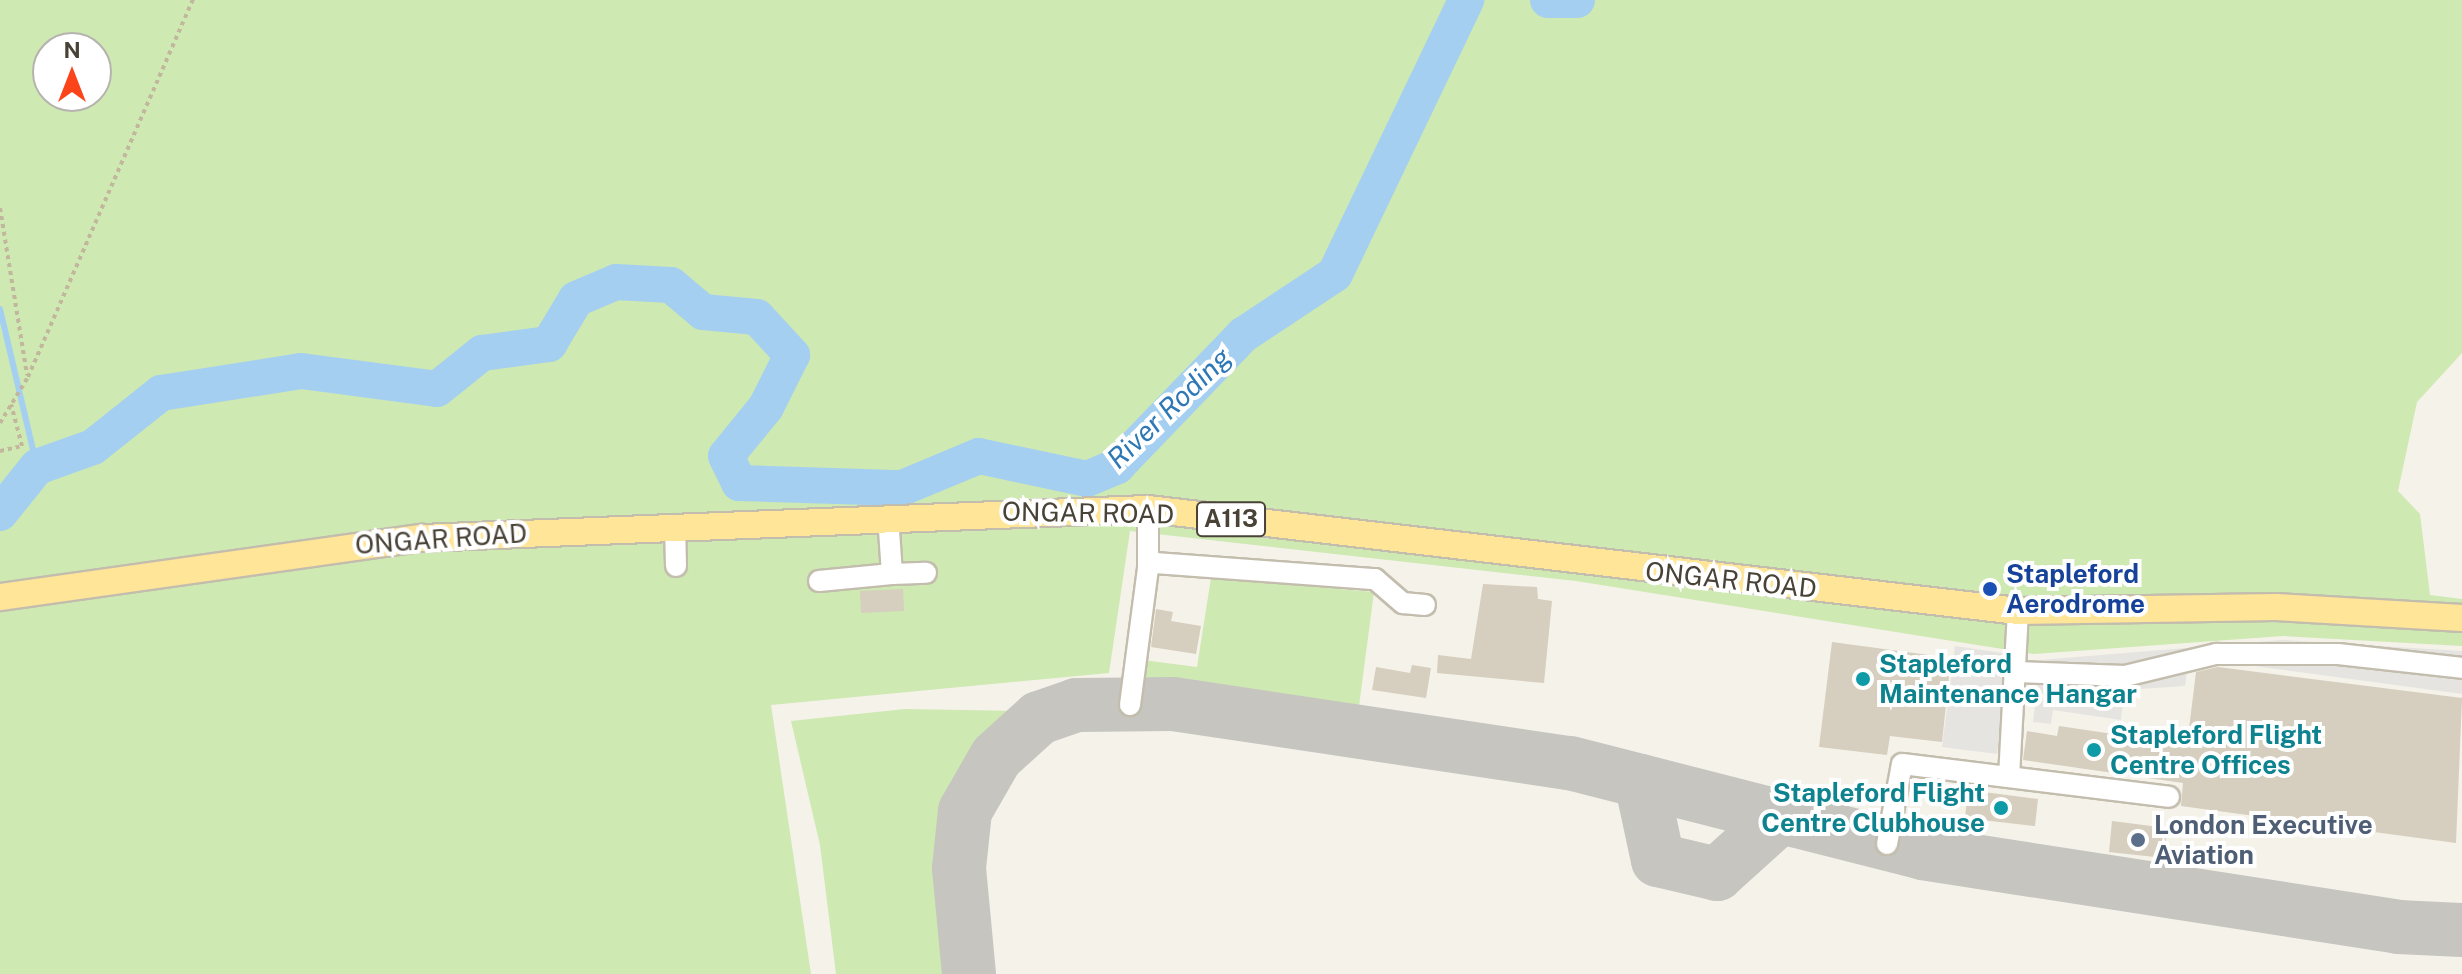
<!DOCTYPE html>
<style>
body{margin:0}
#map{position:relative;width:2462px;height:974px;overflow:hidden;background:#f5f2e9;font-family:"Public Sans",sans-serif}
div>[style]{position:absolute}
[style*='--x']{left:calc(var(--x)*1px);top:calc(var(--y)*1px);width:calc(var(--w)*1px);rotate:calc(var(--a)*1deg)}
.green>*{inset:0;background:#cee9b2}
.parking>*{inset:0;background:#e6e4e1}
.stream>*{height:6px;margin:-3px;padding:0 3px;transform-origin:3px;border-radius:3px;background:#a5cff1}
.river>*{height:36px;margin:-18px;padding:0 18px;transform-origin:18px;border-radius:18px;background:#a5cff1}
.taxiway>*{height:54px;margin:-27px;padding:0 27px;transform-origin:27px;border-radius:27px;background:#c6c5c0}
.building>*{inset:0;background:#d6cebe}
.path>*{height:4px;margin-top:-2px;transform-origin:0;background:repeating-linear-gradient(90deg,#c2b69c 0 4px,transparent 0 8px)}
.roads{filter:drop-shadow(2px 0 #c3bdae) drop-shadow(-2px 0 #c3bdae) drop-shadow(0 2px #c3bdae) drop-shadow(0 -2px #c3bdae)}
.minor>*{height:20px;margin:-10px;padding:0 10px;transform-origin:10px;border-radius:10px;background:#fff}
.major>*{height:26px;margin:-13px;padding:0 13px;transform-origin:13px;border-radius:13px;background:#ffe598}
.dots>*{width:22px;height:22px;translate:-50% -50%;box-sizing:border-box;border:4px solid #fff;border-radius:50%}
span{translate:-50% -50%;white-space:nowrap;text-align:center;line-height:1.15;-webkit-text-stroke:8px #fff;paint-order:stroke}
.shield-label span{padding:2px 6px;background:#fff;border:2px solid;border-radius:6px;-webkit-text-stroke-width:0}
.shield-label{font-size:24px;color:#484237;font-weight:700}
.street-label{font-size:26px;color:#484237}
.transit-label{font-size:26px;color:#164399;font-weight:700}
.left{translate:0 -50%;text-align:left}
.culture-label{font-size:26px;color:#0d838f;font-weight:700}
.right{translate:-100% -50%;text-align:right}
.service-label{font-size:26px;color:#4e5e75;font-weight:700}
.water-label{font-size:28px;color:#2e78b6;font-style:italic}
.north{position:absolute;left:32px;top:32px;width:80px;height:80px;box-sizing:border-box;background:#fff;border:2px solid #b6b3af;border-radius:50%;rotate:0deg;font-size:22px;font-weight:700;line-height:32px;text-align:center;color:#484237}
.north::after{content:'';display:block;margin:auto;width:28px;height:36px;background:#fb4419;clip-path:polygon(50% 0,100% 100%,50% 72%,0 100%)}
</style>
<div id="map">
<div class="green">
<div style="clip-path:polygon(evenodd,0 0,2462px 0,2462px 353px,2417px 402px,2398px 491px,2420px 514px,2430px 595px,2462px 599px,2462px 646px,2283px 636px,2034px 654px,1576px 581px,1130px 531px,1109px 673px,771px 705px,811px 974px,0 974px,0 0,48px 48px,96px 48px,96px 96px,48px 96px,48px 48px)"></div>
<div style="clip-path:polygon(1211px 578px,1374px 592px,1359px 706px,1141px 678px,1143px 660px,1197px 667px)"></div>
<div style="clip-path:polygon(905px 709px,1025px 711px,974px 752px,947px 802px,944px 974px,836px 974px,820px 845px,791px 721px)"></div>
</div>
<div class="parking">
<div style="clip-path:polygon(2282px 640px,2462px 651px,2462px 694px,2203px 659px,2188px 665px,2185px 686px,2124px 690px,2121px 720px,2053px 710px,2051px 724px,2033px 722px,2040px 660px)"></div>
<div style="clip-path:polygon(1955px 646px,2010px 654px,1997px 754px,1942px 747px)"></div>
</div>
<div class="stream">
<div style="--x:0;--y:309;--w:162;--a:76.8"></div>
</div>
<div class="river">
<div style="--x:1548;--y:0;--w:29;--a:0"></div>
<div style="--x:0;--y:513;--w:59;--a:-51.2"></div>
<div style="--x:37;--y:467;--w:59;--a:-19.7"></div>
<div style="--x:93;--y:447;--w:87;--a:-38.5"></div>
<div style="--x:161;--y:393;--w:142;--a:-8.9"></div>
<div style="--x:301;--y:371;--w:137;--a:7.5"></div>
<div style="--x:437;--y:389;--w:58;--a:-38.7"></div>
<div style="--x:482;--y:353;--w:68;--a:-7.7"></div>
<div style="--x:549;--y:344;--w:52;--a:-59"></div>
<div style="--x:576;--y:299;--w:43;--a:-23"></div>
<div style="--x:616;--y:282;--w:55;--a:3.1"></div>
<div style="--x:671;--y:285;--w:42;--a:40.2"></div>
<div style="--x:703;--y:312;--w:54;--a:5.3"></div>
<div style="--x:757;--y:317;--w:52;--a:47.4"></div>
<div style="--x:792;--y:355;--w:58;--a:116.6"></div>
<div style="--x:766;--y:407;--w:63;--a:129.2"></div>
<div style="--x:726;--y:456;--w:30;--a:64"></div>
<div style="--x:739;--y:483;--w:163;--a:1.8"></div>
<div style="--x:902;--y:488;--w:83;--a:-22.6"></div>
<div style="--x:979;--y:456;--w:110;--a:12"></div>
<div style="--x:1087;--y:479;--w:33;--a:-23"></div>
<div style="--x:1117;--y:466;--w:182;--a:-46.1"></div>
<div style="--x:1243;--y:335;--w:110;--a:-33.5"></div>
<div style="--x:1335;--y:274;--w:304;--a:-64.4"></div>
</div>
<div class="taxiway">
<div style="--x:1641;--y:781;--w:81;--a:77.9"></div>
<div style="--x:1658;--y:860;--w:61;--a:13.3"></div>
<div style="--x:1717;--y:874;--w:85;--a:-42.1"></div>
<div style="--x:969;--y:974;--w:106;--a:-95.4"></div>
<div style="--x:959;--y:868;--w:57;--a:-84"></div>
<div style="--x:965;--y:811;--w:62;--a:-60.1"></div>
<div style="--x:996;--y:757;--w:58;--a:-42.2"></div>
<div style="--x:1039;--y:718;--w:39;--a:-19"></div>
<div style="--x:1076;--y:705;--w:97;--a:-0.6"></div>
<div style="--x:1173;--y:704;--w:401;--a:8.5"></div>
<div style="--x:1570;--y:763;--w:363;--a:14.3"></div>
<div style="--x:1922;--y:853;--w:482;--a:8.8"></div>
<div style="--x:2398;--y:927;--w:64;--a:2.7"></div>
</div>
<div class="building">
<div style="clip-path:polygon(1483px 584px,1537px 587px,1538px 599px,1552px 601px,1544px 683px,1437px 673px,1438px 655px,1471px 659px)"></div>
<div style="clip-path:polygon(903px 589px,904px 611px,861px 613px,860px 591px)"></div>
<div style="clip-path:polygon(1156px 609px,1173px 612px,1171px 621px,1201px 626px,1196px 654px,1151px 647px)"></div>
<div style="clip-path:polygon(1832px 642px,1951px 658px,1942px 742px,1890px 736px,1887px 755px,1819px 747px)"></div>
<div style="clip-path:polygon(1412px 665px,1431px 668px,1426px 698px,1372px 690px,1376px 667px,1410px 673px)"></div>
<div style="clip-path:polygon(2218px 667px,2462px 698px,2456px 843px,2181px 806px,2183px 783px,2023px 760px,2027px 731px,2057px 736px,2059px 726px,2187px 745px,2196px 672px)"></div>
<div style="clip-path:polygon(1968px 790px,2038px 799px,2035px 826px,1965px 818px)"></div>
<div style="clip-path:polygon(2112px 821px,2167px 828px,2164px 858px,2109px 852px)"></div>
</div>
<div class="path">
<div style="--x:0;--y:208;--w:169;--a:80.8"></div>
<div style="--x:0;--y:423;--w:54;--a:-58.7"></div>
<div style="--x:28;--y:377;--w:412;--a:-66.4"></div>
<div style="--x:0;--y:451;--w:23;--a:-13"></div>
<div style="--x:22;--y:446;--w:43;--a:-104.7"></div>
</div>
<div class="roads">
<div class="minor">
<div style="--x:1148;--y:509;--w:59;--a:90"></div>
<div style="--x:675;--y:525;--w:41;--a:88.6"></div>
<div style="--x:892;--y:574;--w:34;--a:-2"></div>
<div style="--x:819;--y:581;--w:73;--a:-5.5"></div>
<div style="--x:892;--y:574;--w:58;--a:-93.9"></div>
<div style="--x:2016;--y:672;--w:109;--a:2.1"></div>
<div style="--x:2125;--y:676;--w:94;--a:-13.6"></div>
<div style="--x:2216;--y:654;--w:122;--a:0"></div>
<div style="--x:2338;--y:654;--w:125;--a:6.4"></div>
<div style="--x:1130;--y:705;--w:138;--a:-82.5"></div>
<div style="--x:1148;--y:568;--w:9;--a:-36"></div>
<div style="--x:1155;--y:563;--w:221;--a:4.2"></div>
<div style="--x:1375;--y:579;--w:37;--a:41"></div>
<div style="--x:1403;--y:603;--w:22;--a:5"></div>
<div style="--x:2009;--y:777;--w:166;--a:-86.9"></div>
<div style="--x:1887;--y:844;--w:81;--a:-79.4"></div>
<div style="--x:1902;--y:764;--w:269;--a:7"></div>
</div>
<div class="major">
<div style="--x:0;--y:597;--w:426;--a:-8"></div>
<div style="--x:422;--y:538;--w:727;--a:-2.29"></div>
<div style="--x:1148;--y:509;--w:876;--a:6.69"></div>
<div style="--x:2018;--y:611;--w:258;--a:-0.9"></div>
<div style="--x:2276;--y:607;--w:186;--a:3.4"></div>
</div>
</div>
<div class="dots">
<div style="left:1990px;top:589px;background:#1a4fb4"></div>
<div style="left:1863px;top:679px;background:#0f9aa8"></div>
<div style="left:2094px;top:750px;background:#0f9aa8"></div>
<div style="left:2001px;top:808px;background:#0f9aa8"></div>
<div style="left:2138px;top:840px;background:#5c6f8a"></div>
</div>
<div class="shield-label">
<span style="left:1231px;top:519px">A113</span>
</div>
<div class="street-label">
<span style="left:1088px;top:513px;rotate:1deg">ONGAR ROAD</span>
<span style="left:441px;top:539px;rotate:-4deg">ONGAR ROAD</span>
<span style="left:1731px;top:580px;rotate:6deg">ONGAR ROAD</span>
</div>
<div class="transit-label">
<span class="left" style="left:2006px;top:589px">Stapleford<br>Aerodrome</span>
</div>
<div class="culture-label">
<span class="left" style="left:1879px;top:679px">Stapleford<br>Maintenance Hangar</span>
<span class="left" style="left:2110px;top:750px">Stapleford Flight<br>Centre Offices</span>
<span class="right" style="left:1985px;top:808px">Stapleford Flight<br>Centre Clubhouse</span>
</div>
<div class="service-label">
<span class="left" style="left:2154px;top:840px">London Executive<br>Aviation</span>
</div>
<div class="water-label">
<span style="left:1169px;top:408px;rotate:-44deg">River Roding</span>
</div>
<div class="north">N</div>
</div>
